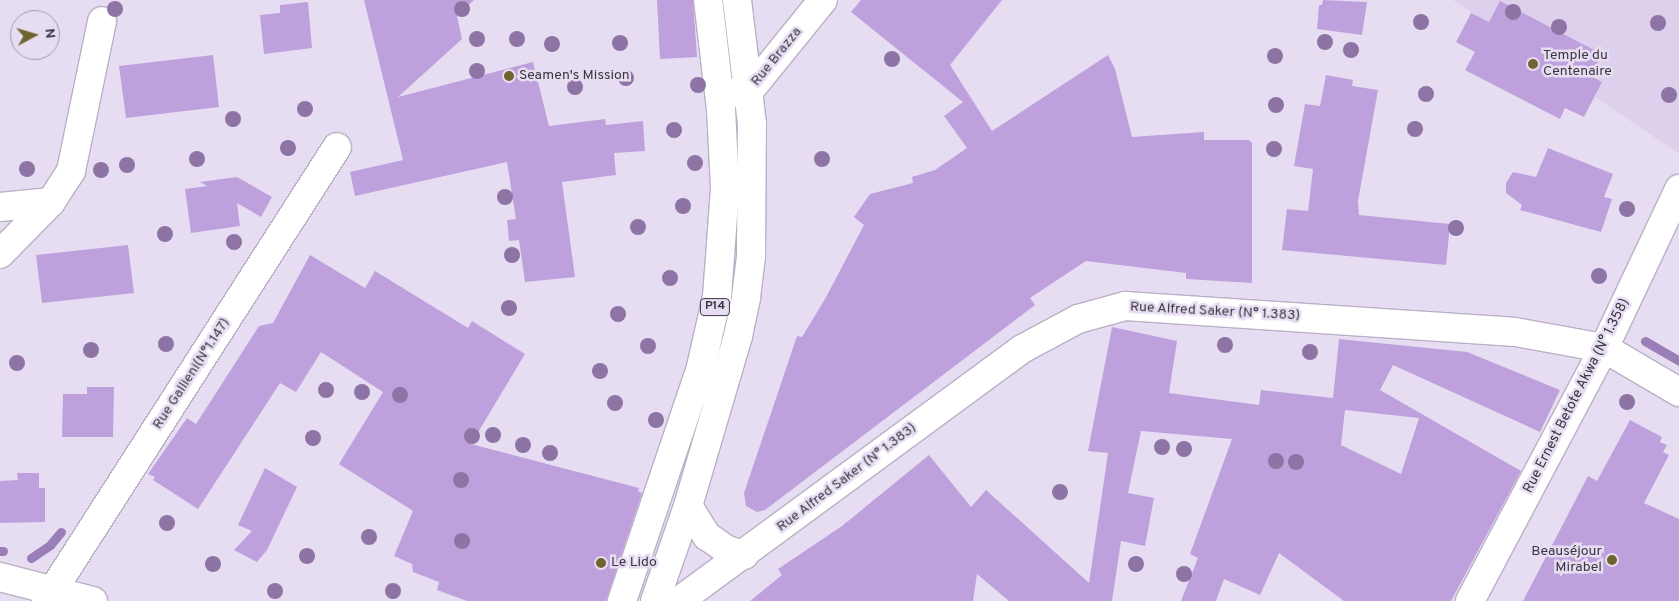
<!DOCTYPE html>
<meta charset="utf-8">
<style>
body{margin:0}
#map{position:relative;width:1679px;height:601px;overflow:hidden;background:#e7ddf3;font-family:Overpass,sans-serif}
div>[style]{position:absolute}
[style*='--x']{left:calc(var(--x)*1px);top:calc(var(--y)*1px);width:calc(var(--w)*1px);rotate:calc(var(--a)*1deg)}
.built>*{inset:0;background:#ddd0ec}
.stream>*{height:9px;margin:-4.5px;padding:0 4.5px;transform-origin:4.5px;border-radius:4.5px;background:#997eb7}
.building>*{inset:0;background:#bea1dc}
.roads{filter:drop-shadow(1px 0 #bab0c5) drop-shadow(-1px 0 #bab0c5) drop-shadow(0 1px #bab0c5) drop-shadow(0 -1px #bab0c5)}
.minor>*{height:28px;margin:-14px;padding:0 14px;transform-origin:14px;border-radius:14px;background:#fff}
.primary>*{height:28px;margin:-14px;padding:0 14px;transform-origin:14px;border-radius:14px;background:#fff}
.trees>*{width:16px;height:16px;margin:-8px;border-radius:50%;background:#8d74a4}
.dots>*{width:14px;height:14px;translate:-50% -50%;box-sizing:border-box;border:2px solid #e7ddf3;border-radius:50%}
span{translate:-50% -50%;white-space:nowrap;text-align:center;line-height:1.15;-webkit-text-stroke:5px #e7ddf3;paint-order:stroke}
.shield-label span{padding:1px 4px;background:#e7ddf3;border:1px solid;border-radius:4px;-webkit-text-stroke-width:0}
.shield-label{font-size:12px;color:#3b3740;font-weight:700}
.poi-label{font-size:14px;color:#3b3740}
.left{translate:0 -50%;text-align:left}
.right{translate:-100% -50%;text-align:right}
.street-label{font-size:14px;color:#3b3740}
.north{position:absolute;left:10px;top:10px;width:50px;height:50px;box-sizing:border-box;background:#e7ddf3;border:1px solid #a29bab;border-radius:50%;rotate:84deg;font-size:14px;font-weight:700;line-height:20px;text-align:center;color:#3b3740}
.north::after{content:'';display:block;margin:auto;width:18px;height:22px;background:#6f6330;clip-path:polygon(50% 0,100% 100%,50% 72%,0 100%)}
</style>
<div id="map">
<div class="built">
<div style="clip-path:polygon(1453px 0,1679px 0,1679px 154px)"></div>
</div>
<div class="stream">
<div style="--x:1645;--y:341;--w:39;--a:30"></div>
<div style="--x:0;--y:551;--w:3;--a:0"></div>
<div style="--x:31;--y:558;--w:23;--a:-34"></div>
<div style="--x:50;--y:545;--w:17;--a:-50"></div>
</div>
<div class="building">
<div style="clip-path:polygon(364px 0,474px 0,457px 16px,462px 39px,398px 97px,533px 62px,549px 126px,605px 119px,606px 125px,643px 121px,645px 151px,614px 153px,616px 175px,562px 182px,575px 277px,525px 282px,519px 240px,509px 241px,507px 220px,516px 219px,507px 162px,355px 196px,350px 172px,403px 160px)"></div>
<div style="clip-path:polygon(657px 0,693px 0,697px 57px,660px 59px)"></div>
<div style="clip-path:polygon(861px 0,1002px 0,950px 65px,992px 131px,1108px 55px,1115px 69px,1132px 137px,1204px 132px,1204px 140px,1249px 140px,1252px 143px,1252px 283px,1186px 279px,1186px 273px,1086px 261px,1030px 298px,1035px 305px,765px 510px,757px 512px,746px 506px,744px 493px,797px 336px,802px 337px,825px 299px,864px 225px,854px 217px,870px 194px,913px 183px,912px 177px,935px 170px,967px 148px,944px 116px,963px 102px,851px 12px)"></div>
<div style="clip-path:polygon(1323px 0,1367px 2px,1362px 35px,1317px 29px,1319px 5px,1322px 5px)"></div>
<div style="clip-path:polygon(1500px 1px,1594px 50px,1592px 54px,1600px 58px,1591px 76px,1602px 82px,1584px 117px,1565px 108px,1560px 119px,1465px 70px,1475px 52px,1456px 42px,1471px 13px,1489px 22px)"></div>
<div style="clip-path:polygon(308px 2px,312px 48px,264px 54px,260px 15px,280px 13px,280px 5px)"></div>
<div style="clip-path:polygon(213px 55px,219px 107px,126px 118px,119px 66px)"></div>
<div style="clip-path:polygon(1326px 75px,1353px 80px,1352px 86px,1378px 90px,1358px 201px,1359px 215px,1450px 224px,1446px 265px,1282px 250px,1287px 209px,1308px 211px,1313px 169px,1294px 166px,1305px 104px,1320px 106px)"></div>
<div style="clip-path:polygon(1548px 148px,1613px 174px,1604px 197px,1612px 199px,1601px 232px,1520px 210px,1522px 205px,1506px 193px,1506px 183px,1513px 172px,1536px 177px)"></div>
<div style="clip-path:polygon(237px 177px,272px 197px,261px 217px,237px 203px,240px 226px,191px 233px,185px 189px,207px 186px,200px 182px)"></div>
<div style="clip-path:polygon(128px 245px,134px 293px,42px 303px,36px 255px)"></div>
<div style="clip-path:polygon(310px 255px,365px 288px,375px 271px,468px 328px,472px 321px,525px 354px,471px 444px,639px 488px,638px 491px,642px 493px,606px 601px,467px 601px,437px 590px,439px 582px,413px 572px,412px 564px,394px 556px,413px 511px,339px 464px,383px 392px,321px 352px,296px 392px,280px 383px,198px 509px,153px 480px,155px 477px,148px 474px,187px 418px,196px 424px,259px 326px,273px 323px)"></div>
<div style="clip-path:polygon(evenodd,1112px 327px,1177px 341px,1169px 393px,1259px 405px,1261px 390px,1333px 398px,1339px 339px,1467px 352px,1560px 390px,1540px 432px,1393px 365px,1380px 390px,1521px 471px,1451px 601px,1344px 601px,1279px 553px,1260px 595px,1224px 579px,1216px 601px,1181px 601px,1198px 558px,1190px 554px,1232px 439px,1141px 431px,1128px 493px,1154px 498px,1145px 546px,1121px 541px,1112px 601px,1009px 601px,977px 574px,973px 601px,750px 601px,782px 575px,778px 569px,842px 526px,929px 455px,971px 507px,986px 490px,1089px 583px,1108px 453px,1088px 451px,1112px 327px,1345px 410px,1419px 418px,1401px 474px,1341px 445px,1345px 410px)"></div>
<div style="clip-path:polygon(87px 387px,114px 387px,113px 437px,62px 437px,63px 394px,87px 394px)"></div>
<div style="clip-path:polygon(1630px 420px,1662px 437px,1660px 442px,1667px 445px,1663px 452px,1669px 455px,1644px 503px,1679px 519px,1679px 601px,1523px 601px,1588px 476px,1597px 481px)"></div>
<div style="clip-path:polygon(265px 468px,297px 487px,267px 550px,257px 562px,234px 550px,252px 531px,238px 525px)"></div>
<div style="clip-path:polygon(17px 473px,39px 473px,39px 488px,45px 488px,45px 522px,0 523px,0 481px,18px 480px)"></div>
</div>
<div class="roads">
<div class="minor">
<div style="--x:720;--y:95;--w:30;--a:-9"></div>
<div style="--x:750;--y:90;--w:116;--a:-51"></div>
<div style="--x:0;--y:207;--w:51;--a:-5.6"></div>
<div style="--x:0;--y:254;--w:73;--a:-45.6"></div>
<div style="--x:51;--y:202;--w:37;--a:-57"></div>
<div style="--x:71;--y:171;--w:153;--a:-78.3"></div>
<div style="--x:0;--y:577;--w:96;--a:14.5"></div>
<div style="--x:46;--y:601;--w:539;--a:-57.34"></div>
<div style="--x:679;--y:601;--w:426;--a:-36.3"></div>
<div style="--x:1022;--y:349;--w:64;--a:-28.2"></div>
<div style="--x:1078;--y:319;--w:49;--a:-15.5"></div>
<div style="--x:1125;--y:306;--w:391;--a:3.8"></div>
<div style="--x:1515;--y:332;--w:90;--a:10.2"></div>
<div style="--x:1604;--y:348;--w:87;--a:30.4"></div>
<div style="--x:1470;--y:601;--w:286;--a:-62.1"></div>
<div style="--x:1604;--y:348;--w:176;--a:-64.7"></div>
</div>
<div class="primary">
<div style="--x:688;--y:506;--w:36;--a:58"></div>
<div style="--x:707;--y:536;--w:24;--a:35"></div>
<div style="--x:727;--y:550;--w:18;--a:16"></div>
<div style="--x:622;--y:601;--w:243;--a:-71.3"></div>
<div style="--x:700;--y:371;--w:76;--a:-77.1"></div>
<div style="--x:717;--y:297;--w:109;--a:-85.8"></div>
<div style="--x:725;--y:188;--w:78;--a:-92.9"></div>
<div style="--x:721;--y:110;--w:111;--a:-96.7"></div>
<div style="--x:655;--y:601;--w:101;--a:-70.8"></div>
<div style="--x:688;--y:506;--w:177;--a:-73.6"></div>
<div style="--x:738;--y:336;--w:40;--a:-78"></div>
<div style="--x:746;--y:297;--w:40;--a:-82.9"></div>
<div style="--x:751;--y:257;--w:133;--a:-89.6"></div>
<div style="--x:752;--y:124;--w:125;--a:-96.9"></div>
</div>
</div>
<div class="trees">
<div style="left:115px;top:9px"></div>
<div style="left:462px;top:9px"></div>
<div style="left:1513px;top:12px"></div>
<div style="left:1421px;top:22px"></div>
<div style="left:1658px;top:23px"></div>
<div style="left:1559px;top:27px"></div>
<div style="left:477px;top:39px"></div>
<div style="left:517px;top:39px"></div>
<div style="left:1325px;top:42px"></div>
<div style="left:620px;top:43px"></div>
<div style="left:552px;top:44px"></div>
<div style="left:1351px;top:50px"></div>
<div style="left:1275px;top:56px"></div>
<div style="left:892px;top:59px"></div>
<div style="left:477px;top:71px"></div>
<div style="left:626px;top:78px"></div>
<div style="left:698px;top:85px"></div>
<div style="left:575px;top:87px"></div>
<div style="left:1426px;top:94px"></div>
<div style="left:1669px;top:95px"></div>
<div style="left:1276px;top:105px"></div>
<div style="left:305px;top:109px"></div>
<div style="left:233px;top:119px"></div>
<div style="left:1415px;top:129px"></div>
<div style="left:674px;top:130px"></div>
<div style="left:288px;top:148px"></div>
<div style="left:1274px;top:149px"></div>
<div style="left:197px;top:159px"></div>
<div style="left:822px;top:159px"></div>
<div style="left:695px;top:163px"></div>
<div style="left:127px;top:165px"></div>
<div style="left:27px;top:169px"></div>
<div style="left:101px;top:170px"></div>
<div style="left:505px;top:197px"></div>
<div style="left:683px;top:206px"></div>
<div style="left:1627px;top:209px"></div>
<div style="left:638px;top:227px"></div>
<div style="left:1456px;top:228px"></div>
<div style="left:165px;top:234px"></div>
<div style="left:234px;top:242px"></div>
<div style="left:512px;top:255px"></div>
<div style="left:1599px;top:276px"></div>
<div style="left:670px;top:278px"></div>
<div style="left:509px;top:308px"></div>
<div style="left:618px;top:314px"></div>
<div style="left:166px;top:344px"></div>
<div style="left:1225px;top:345px"></div>
<div style="left:648px;top:346px"></div>
<div style="left:91px;top:350px"></div>
<div style="left:1310px;top:352px"></div>
<div style="left:17px;top:363px"></div>
<div style="left:600px;top:371px"></div>
<div style="left:326px;top:390px"></div>
<div style="left:362px;top:392px"></div>
<div style="left:400px;top:395px"></div>
<div style="left:1627px;top:402px"></div>
<div style="left:615px;top:403px"></div>
<div style="left:656px;top:420px"></div>
<div style="left:493px;top:435px"></div>
<div style="left:472px;top:436px"></div>
<div style="left:313px;top:438px"></div>
<div style="left:523px;top:445px"></div>
<div style="left:1162px;top:447px"></div>
<div style="left:1184px;top:449px"></div>
<div style="left:550px;top:453px"></div>
<div style="left:1276px;top:461px"></div>
<div style="left:1296px;top:462px"></div>
<div style="left:461px;top:480px"></div>
<div style="left:1060px;top:492px"></div>
<div style="left:167px;top:523px"></div>
<div style="left:369px;top:537px"></div>
<div style="left:462px;top:541px"></div>
<div style="left:307px;top:556px"></div>
<div style="left:213px;top:564px"></div>
<div style="left:1136px;top:564px"></div>
<div style="left:1184px;top:574px"></div>
<div style="left:275px;top:591px"></div>
<div style="left:393px;top:591px"></div>
</div>
<div class="dots">
<div style="left:1533px;top:64px;background:#6f6330"></div>
<div style="left:509px;top:76px;background:#6f6330"></div>
<div style="left:1612px;top:560px;background:#6f6330"></div>
<div style="left:601px;top:563px;background:#6f6330"></div>
</div>
<div class="shield-label">
<span style="left:715px;top:307px">P14</span>
</div>
<div class="poi-label">
<span class="left" style="left:1543px;top:64px">Temple du<br>Centenaire</span>
<span class="left" style="left:519px;top:76px">Seamen's Mission</span>
<span class="right" style="left:1602px;top:560px">Beauséjour<br>Mirabel</span>
<span class="left" style="left:611px;top:563px">Le Lido</span>
</div>
<div class="street-label">
<span style="left:777px;top:57px;rotate:-51deg">Rue Brazza</span>
<span style="left:1215px;top:312px;rotate:3deg">Rue Alfred Saker (N° 1.383)</span>
<span style="left:192px;top:374px;rotate:-57deg">Rue Gallieni(N°1.147)</span>
<span style="left:1577px;top:396px;rotate:-63deg">Rue Ernest Betote Akwa (N° 1.358)</span>
<span style="left:847px;top:478px;rotate:-37deg">Rue Alfred Saker (N° 1.383)</span>
</div>
<div class="north">N</div>
</div>
